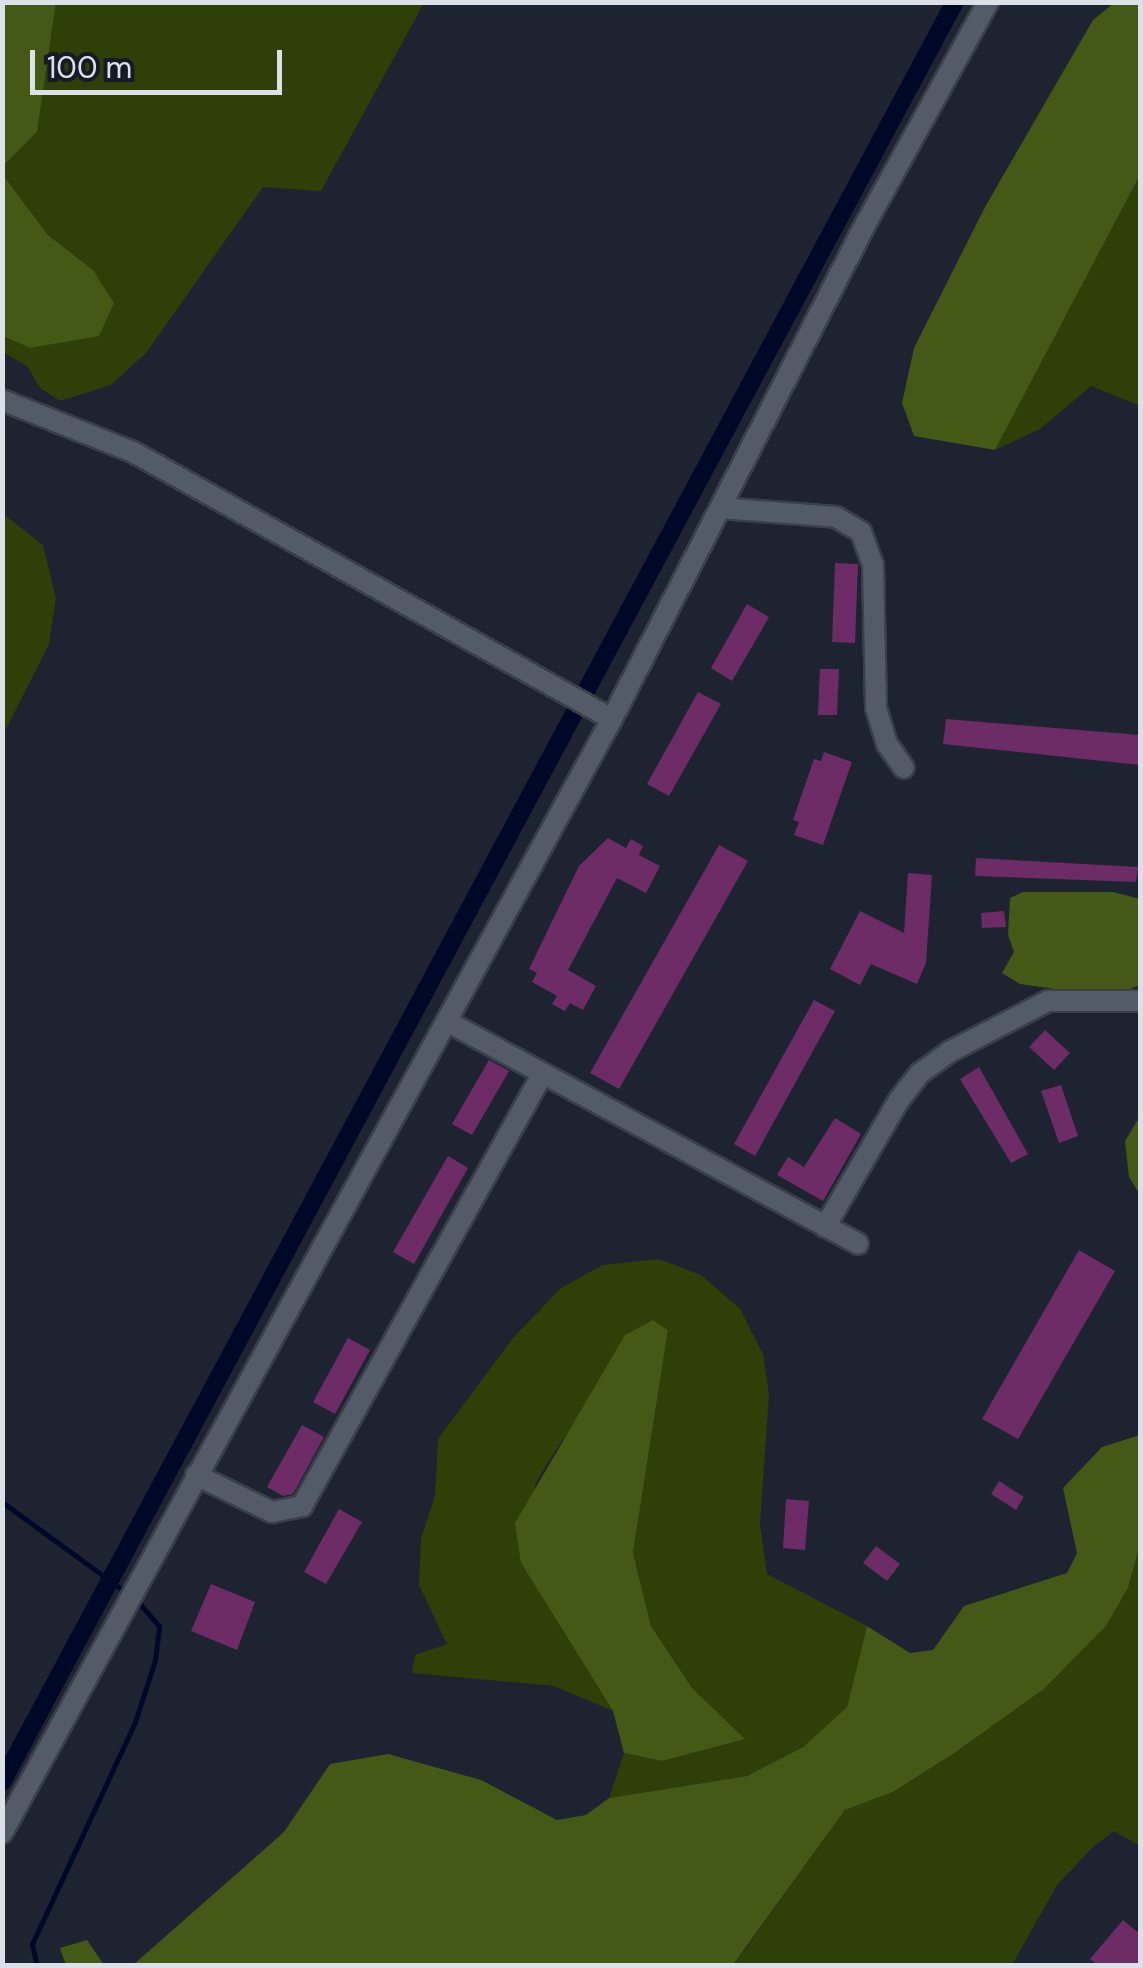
<!DOCTYPE html>
<style>
body{margin:0}
#map{position:relative;width:1143px;height:1968px;overflow:hidden;background:#1d2330;font-family:"DM Sans",sans-serif}
div>[style]{position:absolute}
[style*='--x']{left:calc(var(--x)*1px);top:calc(var(--y)*1px);width:calc(var(--w)*1px);rotate:calc(var(--a)*1deg)}
.green>*{inset:0;background:#2e3f07}
.forest>*{inset:0;background:#435915}
.stream>*{height:5px;margin:-2.5px;padding:0 2.5px;transform-origin:2.5px;border-radius:2.5px;background:#000828}
.canal>*{height:18px;margin:-9px;padding:0 9px;transform-origin:9px;border-radius:9px;background:#000828}
.building>*{inset:0;background:#6d2c65}
.roads{filter:drop-shadow(2px 0 #3a3f49) drop-shadow(-2px 0 #3a3f49) drop-shadow(0 2px #3a3f49) drop-shadow(0 -2px #3a3f49)}
.street>*{height:20px;margin:-10px;padding:0 10px;transform-origin:10px;border-radius:10px;background:#535b69}
span{translate:-50% -50%;white-space:nowrap;text-align:center;line-height:1.15;-webkit-text-stroke:8px #141a26;paint-order:stroke}
.frame{position:absolute;inset:0;border:5px solid #dce0e9;pointer-events:none}
.scale{position:absolute;left:30px;top:50px;width:252px;height:45px;box-sizing:border-box;border:5px solid #dce0e9;border-top:0;padding-left:12px;font-size:30px;line-height:35px;white-space:nowrap;color:#dce0e9;-webkit-text-stroke:8px #141a26;paint-order:stroke}
</style>
<div id="map">
<div class="green">
<div style="clip-path:polygon(56px 3px,424px 3px,321px 191px,263px 187px,146px 353px,111px 385px,60px 401px,40px 388px,27px 366px,3px 352px,3px 336px,30px 348px,93px 270px,48px 235px,3px 175px,3px 166px,37px 132px)"></div>
<div style="clip-path:polygon(1140px 175px,1140px 406px,1091px 386px,1040px 429px,995px 450px)"></div>
<div style="clip-path:polygon(2px 513px,43px 545px,56px 598px,49px 644px,3px 735px)"></div>
<div style="clip-path:polygon(659px 1259px,701px 1275px,740px 1309px,763px 1354px,769px 1394px,760px 1523px,767px 1574px,867px 1626px,847px 1707px,803px 1747px,747px 1776px,609px 1798px,624px 1753px,662px 1761px,744px 1739px,692px 1688px,651px 1626px,633px 1553px,668px 1330px,653px 1320px,559px 1445px,536px 1482px,521px 1563px,613px 1711px,554px 1686px,412px 1673px,415px 1655px,447px 1644px,419px 1585px,421px 1539px,435px 1496px,438px 1439px,513px 1338px,561px 1288px,603px 1265px)"></div>
<div style="clip-path:polygon(1140px 1544px,1140px 1846px,1114px 1831px,1093px 1847px,1057px 1885px,1012px 1965px,733px 1966px,845px 1810px,893px 1792px,956px 1752px,1044px 1689px,1106px 1626px,1128px 1588px)"></div>
</div>
<div class="forest">
<div style="clip-path:polygon(3px 2px,56px 3px,37px 132px,3px 166px)"></div>
<div style="clip-path:polygon(1114px 3px,1140px 3px,1140px 175px,995px 450px,914px 436px,902px 403px,914px 348px,985px 207px,1093px 20px)"></div>
<div style="clip-path:polygon(3px 175px,48px 235px,93px 270px,114px 303px,99px 336px,30px 348px,3px 336px)"></div>
<div style="clip-path:polygon(1023px 892px,1113px 892px,1140px 899px,1140px 985px,1111px 997px,1020px 984px,1002px 973px,1014px 952px,1008px 935px,1010px 898px)"></div>
<div style="clip-path:polygon(1140px 1116px,1140px 1195px,1129px 1177px,1125px 1141px)"></div>
<div style="clip-path:polygon(653px 1320px,668px 1330px,633px 1553px,651px 1626px,692px 1688px,745px 1739px,662px 1761px,624px 1753px,613px 1711px,521px 1563px,515px 1523px,625px 1335px)"></div>
<div style="clip-path:polygon(1140px 1435px,1140px 1544px,1128px 1588px,1106px 1626px,1044px 1689px,956px 1752px,893px 1792px,845px 1810px,733px 1965px,133px 1965px,284px 1832px,330px 1764px,388px 1754px,481px 1780px,557px 1820px,586px 1815px,609px 1798px,747px 1776px,803px 1747px,847px 1707px,867px 1626px,910px 1653px,933px 1650px,964px 1606px,1067px 1573px,1077px 1553px,1063px 1488px,1102px 1447px)"></div>
<div style="clip-path:polygon(87px 1940px,104px 1965px,66px 1965px,60px 1948px)"></div>
</div>
<div class="stream">
<div style="--x:2;--y:1502;--w:155;--a:36.1"></div>
<div style="--x:37;--y:1966;--w:23;--a:-103"></div>
<div style="--x:32;--y:1944;--w:245;--a:-65.1"></div>
<div style="--x:135;--y:1722;--w:65;--a:-72.1"></div>
<div style="--x:155;--y:1660;--w:34;--a:-83"></div>
<div style="--x:159;--y:1626;--w:35;--a:-131"></div>
</div>
<div class="canal">
<div style="--x:2;--y:1782;--w:2019;--a:-61.84"></div>
</div>
<div class="building">
<div style="clip-path:polygon(835px 563px,858px 564px,855px 643px,832px 642px)"></div>
<div style="clip-path:polygon(747px 604px,769px 617px,732px 681px,711px 668px)"></div>
<div style="clip-path:polygon(820px 669px,839px 669px,837px 715px,818px 715px)"></div>
<div style="clip-path:polygon(698px 692px,721px 704px,669px 796px,647px 784px)"></div>
<div style="clip-path:polygon(946px 719px,1140px 735px,1140px 765px,943px 744px)"></div>
<div style="clip-path:polygon(824px 752px,852px 762px,823px 845px,794px 835px,799px 822px,793px 820px,814px 759px,821px 761px)"></div>
<div style="clip-path:polygon(608px 838px,626px 848px,631px 839px,643px 846px,639px 855px,660px 866px,646px 893px,617px 878px,568px 970px,596px 986px,583px 1010px,570px 1003px,565px 1011px,552px 1004px,557px 996px,532px 982px,537px 973px,529px 969px,579px 866px)"></div>
<div style="clip-path:polygon(719px 845px,748px 861px,619px 1089px,590px 1073px)"></div>
<div style="clip-path:polygon(976px 858px,1138px 867px,1136px 882px,975px 876px)"></div>
<div style="clip-path:polygon(908px 873px,932px 875px,926px 963px,917px 984px,871px 964px,860px 985px,830px 969px,860px 911px,904px 933px)"></div>
<div style="clip-path:polygon(1004px 911px,1006px 927px,982px 928px,981px 913px)"></div>
<div style="clip-path:polygon(814px 1000px,835px 1011px,755px 1156px,734px 1144px)"></div>
<div style="clip-path:polygon(1045px 1030px,1070px 1053px,1054px 1070px,1029px 1047px)"></div>
<div style="clip-path:polygon(489px 1060px,509px 1071px,472px 1135px,452px 1124px)"></div>
<div style="clip-path:polygon(979px 1067px,1028px 1154px,1011px 1163px,960px 1079px)"></div>
<div style="clip-path:polygon(1061px 1085px,1078px 1136px,1059px 1143px,1041px 1091px)"></div>
<div style="clip-path:polygon(835px 1118px,861px 1134px,823px 1201px,777px 1175px,788px 1157px,804px 1167px)"></div>
<div style="clip-path:polygon(448px 1156px,468px 1168px,414px 1264px,393px 1252px)"></div>
<div style="clip-path:polygon(1079px 1250px,1115px 1271px,1018px 1439px,982px 1419px)"></div>
<div style="clip-path:polygon(348px 1338px,370px 1350px,335px 1414px,313px 1402px)"></div>
<div style="clip-path:polygon(302px 1425px,324px 1437px,293px 1494px,283px 1496px,267px 1487px)"></div>
<div style="clip-path:polygon(999px 1481px,1024px 1497px,1016px 1510px,991px 1494px)"></div>
<div style="clip-path:polygon(786px 1499px,809px 1501px,805px 1550px,783px 1548px)"></div>
<div style="clip-path:polygon(339px 1509px,362px 1522px,326px 1584px,304px 1572px)"></div>
<div style="clip-path:polygon(876px 1546px,900px 1564px,887px 1581px,863px 1563px)"></div>
<div style="clip-path:polygon(211px 1584px,255px 1602px,237px 1650px,191px 1631px)"></div>
<div style="clip-path:polygon(1123px 1920px,1140px 1934px,1140px 1966px,1098px 1966px,1090px 1959px)"></div>
</div>
<div class="roads">
<div class="street">
<div style="--x:2;--y:400;--w:143;--a:21.7"></div>
<div style="--x:135;--y:453;--w:546;--a:29.15"></div>
<div style="--x:720;--y:508;--w:116;--a:4.4"></div>
<div style="--x:836;--y:517;--w:29;--a:31"></div>
<div style="--x:861;--y:532;--w:35;--a:70"></div>
<div style="--x:873;--y:565;--w:143;--a:88.8"></div>
<div style="--x:876;--y:708;--w:38;--a:73"></div>
<div style="--x:887;--y:744;--w:29;--a:55"></div>
<div style="--x:448;--y:1022;--w:466;--a:28.4"></div>
<div style="--x:825;--y:1227;--w:147;--a:-59.8"></div>
<div style="--x:899;--y:1100;--w:33;--a:-52"></div>
<div style="--x:919;--y:1074;--w:37;--a:-36"></div>
<div style="--x:949;--y:1052;--w:111;--a:-27.3"></div>
<div style="--x:1048;--y:1001;--w:92;--a:0"></div>
<div style="--x:196;--y:1475;--w:85;--a:26"></div>
<div style="--x:272;--y:1512;--w:31;--a:-11"></div>
<div style="--x:302;--y:1506;--w:494;--a:-60.9"></div>
<div style="--x:2;--y:1833;--w:1270;--a:-61.3"></div>
<div style="--x:612;--y:719;--w:555;--a:-62.88"></div>
<div style="--x:865;--y:225;--w:255;--a:-61.1"></div>
</div>
</div>
<div class="frame"></div>
<div class="scale">100 m</div>
</div>
